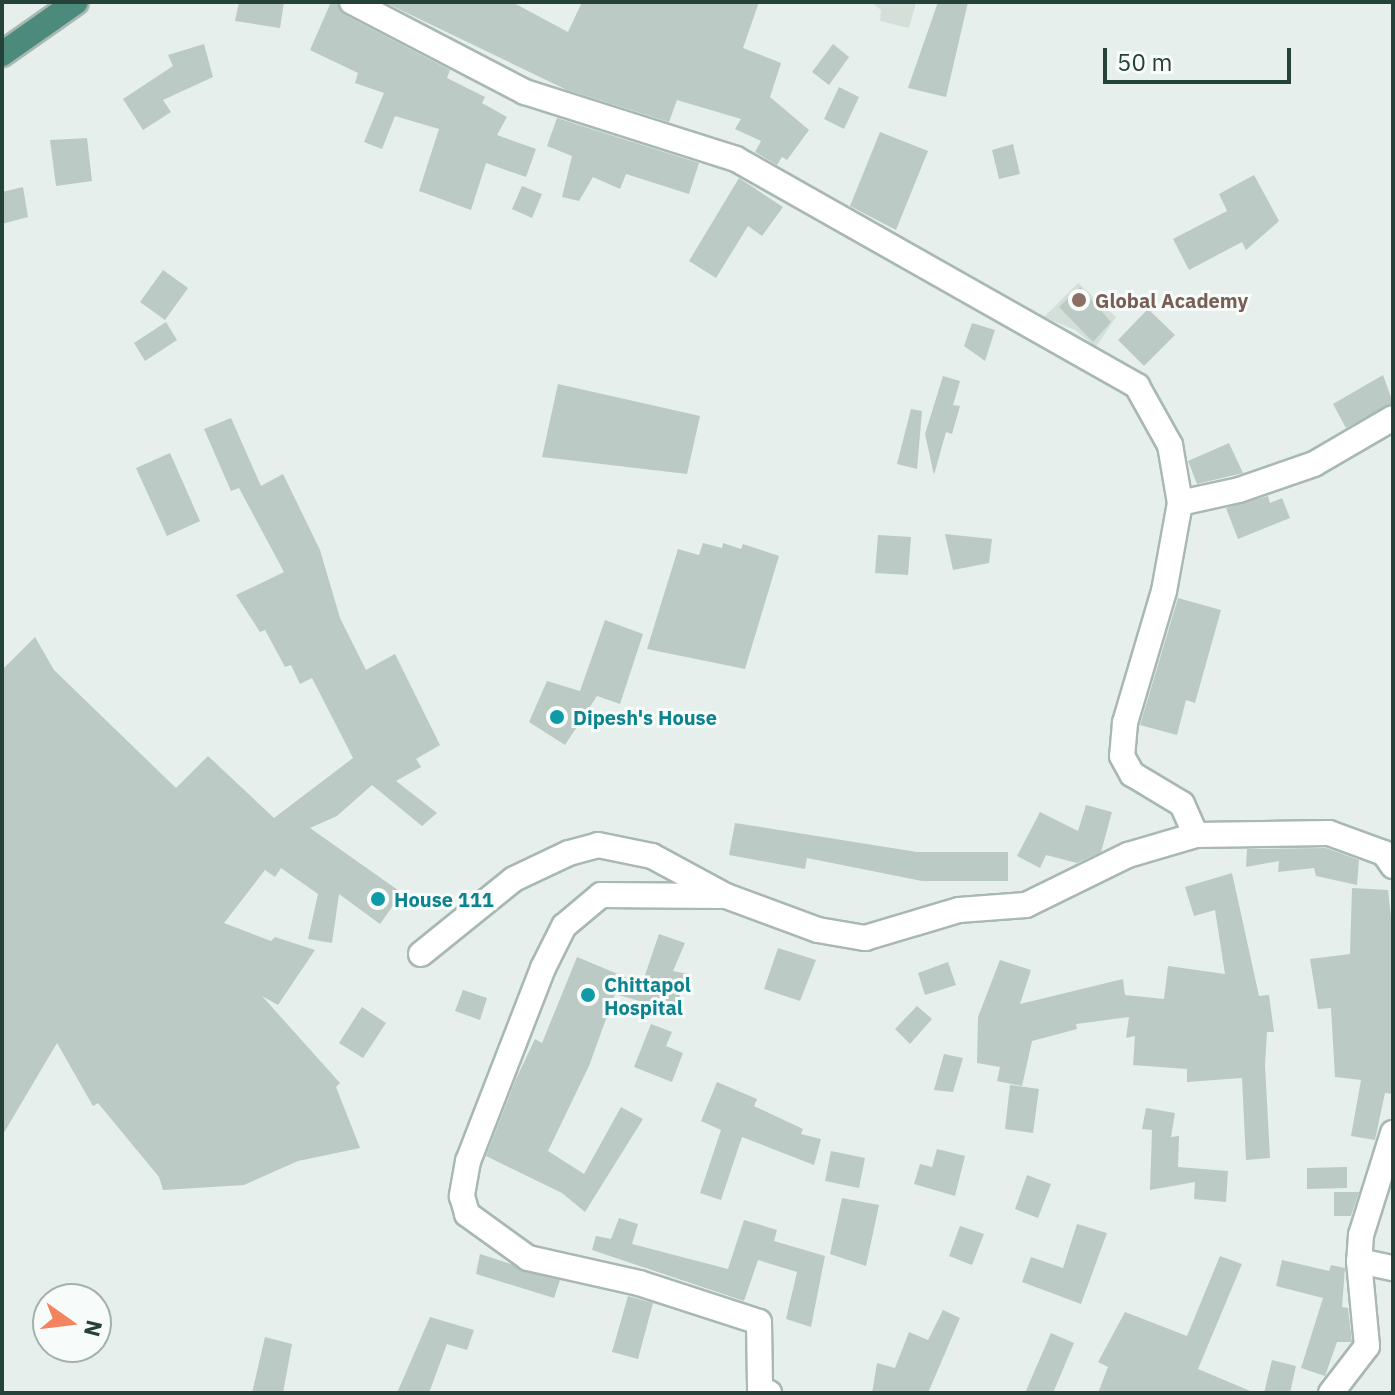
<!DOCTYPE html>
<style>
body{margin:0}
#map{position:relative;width:1395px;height:1395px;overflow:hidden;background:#e6efeb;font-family:"IBM Plex Sans",sans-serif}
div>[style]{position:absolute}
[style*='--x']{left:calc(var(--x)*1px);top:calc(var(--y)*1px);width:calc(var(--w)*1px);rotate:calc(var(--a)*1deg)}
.built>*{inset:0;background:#d4dfda}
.building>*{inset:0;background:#bbcac4}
.roads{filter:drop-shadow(2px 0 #a8b8b2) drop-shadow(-2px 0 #a8b8b2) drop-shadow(0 2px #a8b8b2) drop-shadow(0 -2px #a8b8b2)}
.minor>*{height:24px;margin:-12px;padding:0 12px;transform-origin:12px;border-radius:12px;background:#fff}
.trunk>*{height:24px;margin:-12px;padding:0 12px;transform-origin:12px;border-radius:12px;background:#4c8a7c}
.dots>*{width:22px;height:22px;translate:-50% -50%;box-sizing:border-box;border:4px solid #f7fbf9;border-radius:50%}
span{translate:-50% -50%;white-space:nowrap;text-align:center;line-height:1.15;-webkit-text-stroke:6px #f7fbf9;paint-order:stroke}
.education-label{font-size:20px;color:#785e54;font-weight:700}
.left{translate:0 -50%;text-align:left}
.culture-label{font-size:20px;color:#0d838f;font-weight:700}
.frame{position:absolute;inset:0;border:4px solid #24423a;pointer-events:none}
.north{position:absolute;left:32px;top:1283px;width:80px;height:80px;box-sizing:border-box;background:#f7fbf9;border:2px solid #a3b1ad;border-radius:50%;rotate:104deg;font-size:22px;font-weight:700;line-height:32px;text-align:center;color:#24423a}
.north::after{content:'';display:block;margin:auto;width:28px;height:36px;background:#f4845f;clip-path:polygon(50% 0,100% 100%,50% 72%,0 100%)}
.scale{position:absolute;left:1103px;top:48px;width:188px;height:36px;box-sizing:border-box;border:4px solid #24423a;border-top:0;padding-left:10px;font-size:24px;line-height:28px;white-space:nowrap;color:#24423a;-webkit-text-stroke:6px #f7fbf9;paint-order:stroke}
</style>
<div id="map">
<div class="built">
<div style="clip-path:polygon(871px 2px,916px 3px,909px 28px,880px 21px,881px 10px)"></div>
<div style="clip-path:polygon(1078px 283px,1116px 317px,1096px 347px,1075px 330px,1044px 317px)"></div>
</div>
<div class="building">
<div style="clip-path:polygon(239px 2px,284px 2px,280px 28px,235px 21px)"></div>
<div style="clip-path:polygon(331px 2px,337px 2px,345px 15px,450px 70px,447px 78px,485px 97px,482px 103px,507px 117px,497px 135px,536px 149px,526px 177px,486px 163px,471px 210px,419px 191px,439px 129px,395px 116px,382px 149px,364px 142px,384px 93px,355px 83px,358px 73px,310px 50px)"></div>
<div style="clip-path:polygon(384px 2px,512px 2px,568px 32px,582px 2px,759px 2px,743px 48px,781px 63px,770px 97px,809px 130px,787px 160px,782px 157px,777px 165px,755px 152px,761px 141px,735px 129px,741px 119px,677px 100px,669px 122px,567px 90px)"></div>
<div style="clip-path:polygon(938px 2px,968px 2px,946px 97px,908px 88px)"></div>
<div style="clip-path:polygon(204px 44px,213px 77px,163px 100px,171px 112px,143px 130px,123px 99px,173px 66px,168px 55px)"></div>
<div style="clip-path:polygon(833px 44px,849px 57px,829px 85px,812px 72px)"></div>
<div style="clip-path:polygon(839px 87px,859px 97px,844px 129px,824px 119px)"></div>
<div style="clip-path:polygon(557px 118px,699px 163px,689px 194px,626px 174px,620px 189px,593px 177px,579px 201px,562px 197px,572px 156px,547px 146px)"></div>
<div style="clip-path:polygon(880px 132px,928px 151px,896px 230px,850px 206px)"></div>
<div style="clip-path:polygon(87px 138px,92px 181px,56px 186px,50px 140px)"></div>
<div style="clip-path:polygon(1013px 144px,1020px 174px,999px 179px,992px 150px)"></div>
<div style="clip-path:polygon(1254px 175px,1279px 221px,1246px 250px,1242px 242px,1189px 270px,1173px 239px,1227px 211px,1219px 194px)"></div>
<div style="clip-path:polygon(739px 178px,783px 207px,762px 236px,748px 226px,716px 278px,689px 261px)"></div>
<div style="clip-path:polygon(522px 186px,542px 194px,532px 218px,512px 209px)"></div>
<div style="clip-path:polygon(23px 187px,28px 217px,2px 224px,2px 192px)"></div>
<div style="clip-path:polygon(163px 270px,188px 288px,165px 320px,140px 302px)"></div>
<div style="clip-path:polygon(1080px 287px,1111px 322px,1093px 342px,1059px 307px)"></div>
<div style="clip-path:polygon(1148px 309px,1175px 335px,1144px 366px,1118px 340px)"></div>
<div style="clip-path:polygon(166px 322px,177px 340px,145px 361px,134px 343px)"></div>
<div style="clip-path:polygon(972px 323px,995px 330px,985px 361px,964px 346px)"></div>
<div style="clip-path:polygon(1383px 375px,1393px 403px,1346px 428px,1333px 404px)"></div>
<div style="clip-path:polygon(943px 376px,960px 381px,953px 405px,960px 406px,952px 434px,946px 432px,934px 475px,925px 434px)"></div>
<div style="clip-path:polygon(558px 384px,700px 416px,687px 474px,542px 457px)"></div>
<div style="clip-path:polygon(911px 409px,922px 411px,917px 469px,897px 464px)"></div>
<div style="clip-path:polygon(231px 418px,261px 486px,283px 474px,320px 550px,340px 618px,366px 670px,395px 654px,440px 745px,416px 759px,421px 767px,396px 781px,437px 813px,422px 826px,372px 785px,337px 816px,310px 828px,402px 893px,380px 924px,339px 894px,332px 943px,308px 939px,318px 894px,281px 868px,275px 877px,265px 870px,224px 923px,271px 941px,275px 937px,315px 950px,278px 1005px,262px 996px,340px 1083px,336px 1087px,360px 1148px,298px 1161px,244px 1185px,163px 1190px,159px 1177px,98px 1103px,93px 1106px,57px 1043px,2px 1136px,2px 670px,35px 637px,54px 670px,176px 788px,208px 756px,274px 818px,353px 758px,312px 678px,300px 684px,291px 665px,285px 667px,265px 630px,260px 632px,236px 595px,284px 572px,239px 488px,231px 491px,204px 429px)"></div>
<div style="clip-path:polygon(1229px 443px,1243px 473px,1197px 484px,1188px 461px)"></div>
<div style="clip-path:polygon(170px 453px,200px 521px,167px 536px,136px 468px)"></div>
<div style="clip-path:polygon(1268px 496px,1270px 503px,1282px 498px,1290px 518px,1238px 539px,1226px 508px)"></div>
<div style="clip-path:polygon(945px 534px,992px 539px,989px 563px,953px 570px)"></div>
<div style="clip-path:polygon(878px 535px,911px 537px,908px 575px,875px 573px)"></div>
<div style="clip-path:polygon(703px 543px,722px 548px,723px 543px,741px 549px,743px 544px,779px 556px,745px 669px,647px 649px,678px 549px,699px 555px)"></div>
<div style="clip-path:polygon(1178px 598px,1221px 610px,1195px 703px,1186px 700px,1177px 735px,1140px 725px)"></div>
<div style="clip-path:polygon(605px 620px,643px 634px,620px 704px,597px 696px,565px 745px,529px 722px,547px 681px,580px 691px)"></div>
<div style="clip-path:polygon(1086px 805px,1112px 812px,1101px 852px,1077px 863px,1046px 855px,1040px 868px,1017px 856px,1040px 812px,1078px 831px)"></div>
<div style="clip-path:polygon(735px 823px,917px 852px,1008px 852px,1008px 881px,922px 881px,807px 858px,805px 869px,729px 855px)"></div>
<div style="clip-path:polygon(1326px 848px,1359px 860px,1357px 885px,1316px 876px,1314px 868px,1278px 872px,1279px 861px,1246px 867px,1247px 849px)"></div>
<div style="clip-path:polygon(1232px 873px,1259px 996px,1269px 995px,1274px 1032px,1267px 1032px,1265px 1065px,1270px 1158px,1246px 1160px,1242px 1078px,1187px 1082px,1187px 1069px,1133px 1065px,1135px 1036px,1126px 1038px,1129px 1017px,1076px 1024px,1077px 1029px,1032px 1041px,1022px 1086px,997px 1081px,1000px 1067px,977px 1063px,978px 1017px,1000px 960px,1031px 970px,1020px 1004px,1123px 979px,1125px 995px,1164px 999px,1168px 966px,1225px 974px,1215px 910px,1194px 916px,1185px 887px)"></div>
<div style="clip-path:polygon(1352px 888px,1388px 890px,1393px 936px,1393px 1094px,1385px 1093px,1375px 1140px,1351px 1136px,1361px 1080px,1335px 1077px,1331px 1008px,1318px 1009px,1310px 959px,1350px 954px)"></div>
<div style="clip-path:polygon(659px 934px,685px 943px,673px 971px,688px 974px,674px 1011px,615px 994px,589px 1066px,548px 1151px,584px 1174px,621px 1107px,643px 1119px,585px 1212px,562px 1193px,486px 1156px,516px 1079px,535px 1039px,542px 1043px,577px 957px,642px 984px)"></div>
<div style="clip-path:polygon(778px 948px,816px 960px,800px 1001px,764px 989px)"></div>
<div style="clip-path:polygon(948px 962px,956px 985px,925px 995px,918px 973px)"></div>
<div style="clip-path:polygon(463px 990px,487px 998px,480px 1020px,455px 1011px)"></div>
<div style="clip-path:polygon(917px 1006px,932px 1019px,910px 1044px,895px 1029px)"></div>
<div style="clip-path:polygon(362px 1007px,386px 1023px,363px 1058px,339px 1043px)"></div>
<div style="clip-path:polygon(651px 1024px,672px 1032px,666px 1046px,683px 1053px,672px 1082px,634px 1067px)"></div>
<div style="clip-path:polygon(944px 1054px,963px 1058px,953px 1092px,934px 1090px)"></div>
<div style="clip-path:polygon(717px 1082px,757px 1099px,754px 1106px,803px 1129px,801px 1134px,821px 1139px,814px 1165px,742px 1137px,721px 1200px,700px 1193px,721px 1130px,701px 1121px)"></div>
<div style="clip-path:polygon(1010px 1085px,1039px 1089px,1033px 1133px,1005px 1129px)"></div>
<div style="clip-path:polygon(1146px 1108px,1175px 1113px,1171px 1137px,1179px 1136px,1178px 1167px,1228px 1171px,1226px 1202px,1194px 1199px,1195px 1182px,1150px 1190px,1152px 1130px,1142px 1129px)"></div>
<div style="clip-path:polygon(937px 1149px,965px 1156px,955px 1196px,914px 1184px,920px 1164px,932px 1167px)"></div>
<div style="clip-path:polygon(831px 1151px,865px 1158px,859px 1188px,825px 1181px)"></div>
<div style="clip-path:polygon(1347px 1167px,1347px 1188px,1307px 1189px,1307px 1168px)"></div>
<div style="clip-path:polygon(1027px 1175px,1051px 1184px,1038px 1218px,1015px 1209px)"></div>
<div style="clip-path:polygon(1334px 1192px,1359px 1192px,1351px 1216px,1334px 1216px)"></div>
<div style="clip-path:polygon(842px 1198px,879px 1205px,866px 1266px,830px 1254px)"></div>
<div style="clip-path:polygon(619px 1218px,638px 1224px,632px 1244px,728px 1269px,744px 1220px,777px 1230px,774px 1241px,825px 1256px,811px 1327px,786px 1319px,797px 1272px,758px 1260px,744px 1301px,592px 1250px,596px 1236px,611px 1239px)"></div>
<div style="clip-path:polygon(1077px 1224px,1107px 1233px,1081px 1304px,1022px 1282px,1031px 1257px,1063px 1268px)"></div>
<div style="clip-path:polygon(960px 1226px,984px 1234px,972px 1265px,949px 1256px)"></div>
<div style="clip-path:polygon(480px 1254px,560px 1280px,554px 1298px,476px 1274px)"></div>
<div style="clip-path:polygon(1220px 1256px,1242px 1264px,1198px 1369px,1255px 1393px,1098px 1393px,1108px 1367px,1098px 1362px,1125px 1312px,1187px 1336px)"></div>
<div style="clip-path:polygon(1282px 1260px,1329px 1271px,1331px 1265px,1345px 1268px,1342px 1307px,1348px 1308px,1352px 1342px,1337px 1342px,1325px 1376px,1301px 1368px,1323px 1298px,1276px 1286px)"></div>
<div style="clip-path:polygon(628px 1296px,653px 1303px,638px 1359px,612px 1352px)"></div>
<div style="clip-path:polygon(943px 1310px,960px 1318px,928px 1393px,872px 1393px,877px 1363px,895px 1368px,909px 1332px,928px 1340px)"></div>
<div style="clip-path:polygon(430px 1317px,474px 1330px,467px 1350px,447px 1344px,429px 1393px,397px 1393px)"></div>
<div style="clip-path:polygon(1051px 1333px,1074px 1343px,1053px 1393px,1025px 1393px)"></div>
<div style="clip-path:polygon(265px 1337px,292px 1344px,283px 1393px,252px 1393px)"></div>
<div style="clip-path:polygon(1272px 1360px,1296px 1366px,1290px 1393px,1264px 1393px)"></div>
</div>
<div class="roads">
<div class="minor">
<div style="--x:352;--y:2;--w:195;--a:27.5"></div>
<div style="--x:525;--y:92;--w:221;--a:17.6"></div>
<div style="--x:736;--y:159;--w:461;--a:29.5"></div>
<div style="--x:1137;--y:386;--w:68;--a:60.8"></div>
<div style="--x:1170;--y:445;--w:59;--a:80.2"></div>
<div style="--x:1180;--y:503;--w:89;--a:100.3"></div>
<div style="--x:1164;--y:591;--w:138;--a:106.5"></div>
<div style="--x:1125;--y:723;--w:33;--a:95"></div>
<div style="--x:1122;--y:756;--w:21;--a:61"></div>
<div style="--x:1132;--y:774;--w:58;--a:31"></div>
<div style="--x:1182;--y:804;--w:34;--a:66"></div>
<div style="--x:1180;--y:503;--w:60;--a:-12.4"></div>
<div style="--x:1239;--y:490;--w:79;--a:-19.1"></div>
<div style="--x:1314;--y:464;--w:91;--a:-30.2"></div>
<div style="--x:721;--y:896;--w:120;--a:-179.5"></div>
<div style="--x:601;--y:895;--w:48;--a:140"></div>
<div style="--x:564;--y:926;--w:47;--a:116.6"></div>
<div style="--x:543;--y:968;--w:207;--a:111.2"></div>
<div style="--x:468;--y:1161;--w:36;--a:100"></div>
<div style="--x:462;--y:1196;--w:19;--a:74"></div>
<div style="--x:467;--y:1214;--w:75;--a:35.8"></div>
<div style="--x:528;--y:1258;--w:114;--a:12.7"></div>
<div style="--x:639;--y:1283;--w:126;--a:18"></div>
<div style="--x:759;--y:1322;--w:67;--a:89.1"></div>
<div style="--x:760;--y:1389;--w:10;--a:24"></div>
<div style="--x:421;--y:954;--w:119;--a:-38.9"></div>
<div style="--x:514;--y:879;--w:61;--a:-25.3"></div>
<div style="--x:569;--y:853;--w:30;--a:-15"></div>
<div style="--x:598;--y:845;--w:55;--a:11.5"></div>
<div style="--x:652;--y:856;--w:84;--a:28.4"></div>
<div style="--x:726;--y:896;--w:98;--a:20.3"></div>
<div style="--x:818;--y:930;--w:48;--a:9.7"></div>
<div style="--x:865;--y:938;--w:98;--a:-16.6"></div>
<div style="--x:959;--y:910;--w:67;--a:-4.3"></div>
<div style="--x:1026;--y:905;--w:114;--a:-26.1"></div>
<div style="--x:1128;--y:855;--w:71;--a:-16.4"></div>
<div style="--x:1196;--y:835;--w:133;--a:-0.9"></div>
<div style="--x:1329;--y:833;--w:59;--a:20"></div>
<div style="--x:1384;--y:853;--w:16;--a:55"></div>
<div style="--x:1393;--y:1133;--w:107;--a:107.4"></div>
<div style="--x:1361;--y:1235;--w:26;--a:94"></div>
<div style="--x:1359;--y:1261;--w:35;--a:12"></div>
<div style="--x:1331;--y:1393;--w:59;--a:-52.5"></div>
<div style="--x:1367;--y:1346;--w:85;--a:-95.4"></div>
</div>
<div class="trunk">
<div style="--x:2;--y:54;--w:90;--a:-35.1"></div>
</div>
</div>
<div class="dots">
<div style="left:1079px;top:300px;background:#8d6e63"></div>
<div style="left:557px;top:717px;background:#0f9aa8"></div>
<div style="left:378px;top:899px;background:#0f9aa8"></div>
<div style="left:588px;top:995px;background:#0f9aa8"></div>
</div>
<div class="education-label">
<span class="left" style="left:1095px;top:300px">Global Academy</span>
</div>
<div class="culture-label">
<span class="left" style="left:573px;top:717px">Dipesh's House</span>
<span class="left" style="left:394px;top:899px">House 111</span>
<span class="left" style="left:604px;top:996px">Chittapol<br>Hospital</span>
</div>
<div class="frame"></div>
<div class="north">N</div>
<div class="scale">50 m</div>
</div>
